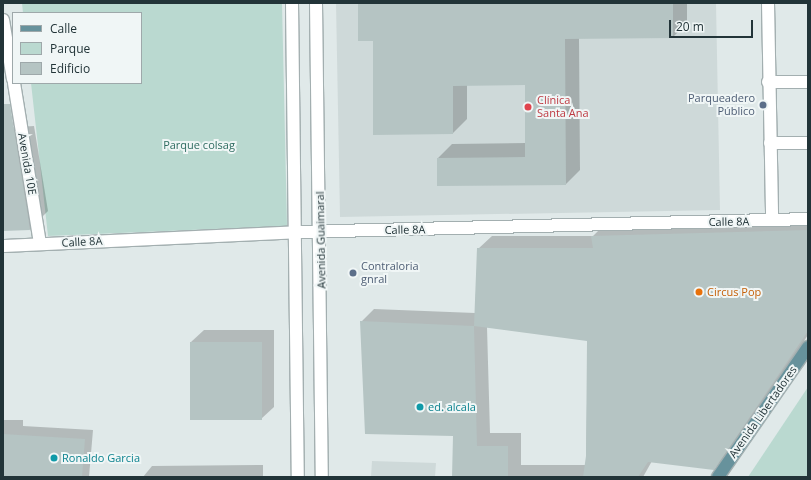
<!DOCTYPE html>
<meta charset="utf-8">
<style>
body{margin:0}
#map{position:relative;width:811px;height:480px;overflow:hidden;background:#e0e9e9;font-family:"Open Sans",sans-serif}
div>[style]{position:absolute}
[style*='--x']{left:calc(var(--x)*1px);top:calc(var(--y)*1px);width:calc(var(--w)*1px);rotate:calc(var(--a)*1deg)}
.built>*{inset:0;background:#ced9d9}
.green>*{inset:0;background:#bad9d0}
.shadow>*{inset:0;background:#0003}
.building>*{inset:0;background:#b5c4c3}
.roads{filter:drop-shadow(1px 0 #a3afb0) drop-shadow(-1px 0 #a3afb0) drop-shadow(0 1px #a3afb0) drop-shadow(0 -1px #a3afb0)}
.lane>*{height:12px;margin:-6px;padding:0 6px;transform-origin:6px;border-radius:6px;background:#fff}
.street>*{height:12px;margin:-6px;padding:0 6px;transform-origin:6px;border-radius:6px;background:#fff}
.secondary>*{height:12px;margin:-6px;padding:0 6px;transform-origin:6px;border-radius:6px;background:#fff}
.primary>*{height:12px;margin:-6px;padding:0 6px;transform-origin:6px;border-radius:6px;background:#67929c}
.dots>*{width:11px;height:11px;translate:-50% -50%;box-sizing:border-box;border:2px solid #f0f6f6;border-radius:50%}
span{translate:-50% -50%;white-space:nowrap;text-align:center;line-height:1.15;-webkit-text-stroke:4px #f0f6f6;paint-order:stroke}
.service-label{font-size:11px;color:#4e5e75}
.right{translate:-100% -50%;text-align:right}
.left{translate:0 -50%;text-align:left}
.health-label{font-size:11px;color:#be3a42}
.park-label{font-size:11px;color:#2f6c61}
.street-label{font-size:11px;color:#223438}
.food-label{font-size:11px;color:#c56008}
.culture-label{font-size:11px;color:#0d838f}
.frame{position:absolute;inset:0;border:4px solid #223438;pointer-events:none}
.legend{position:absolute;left:12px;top:12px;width:130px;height:72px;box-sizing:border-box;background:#f0f6f6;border:1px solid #9ea8aa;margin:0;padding:5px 7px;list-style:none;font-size:12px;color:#223438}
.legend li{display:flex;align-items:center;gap:8px;height:20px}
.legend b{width:20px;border:1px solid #9ea8aa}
.scale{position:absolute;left:669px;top:20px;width:84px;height:18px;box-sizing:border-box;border:2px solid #223438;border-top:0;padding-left:5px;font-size:12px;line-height:14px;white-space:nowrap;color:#223438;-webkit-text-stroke:3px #f0f6f6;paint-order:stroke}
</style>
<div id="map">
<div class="built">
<div style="clip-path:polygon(336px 3px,716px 3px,720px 210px,340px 217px)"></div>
<div style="clip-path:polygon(372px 461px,436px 463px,435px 477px,371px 477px)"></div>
</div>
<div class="green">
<div style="clip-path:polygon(22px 3px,282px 3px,287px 226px,48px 236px,31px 83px,141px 83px,141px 13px,23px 13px)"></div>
<div style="clip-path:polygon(808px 387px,808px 477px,748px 477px)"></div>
</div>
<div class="shadow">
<div style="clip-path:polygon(359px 3px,687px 3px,687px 23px,673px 37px,579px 38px,580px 170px,566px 184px,438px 158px,452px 144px,526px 143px,526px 84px,467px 85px,467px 119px,453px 133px,374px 40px)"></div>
<div style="clip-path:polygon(34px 126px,48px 211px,30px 229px,3px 230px,3px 128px)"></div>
<div style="clip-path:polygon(evenodd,808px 218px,808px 335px,727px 455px,713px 469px,652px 461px,643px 477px,453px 477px,454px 435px,361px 322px,374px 309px,475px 313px,478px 249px,492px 236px,593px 236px,606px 223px,808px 218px,487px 327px,588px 340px,586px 465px,521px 465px,521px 433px,490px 433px,487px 327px)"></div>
<div style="clip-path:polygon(204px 330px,274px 330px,274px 407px,261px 419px,191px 342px)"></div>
<div style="clip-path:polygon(3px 420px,23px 420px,23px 426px,93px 430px,89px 477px,3px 477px)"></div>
<div style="clip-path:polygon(263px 465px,263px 477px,143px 477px,152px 466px)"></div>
</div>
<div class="building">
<div style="clip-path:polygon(358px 3px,673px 3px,673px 38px,565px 39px,566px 185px,437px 186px,437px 158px,525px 157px,525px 85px,453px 86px,453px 134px,373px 135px,373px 41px,358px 41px)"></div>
<div style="clip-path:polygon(3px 104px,10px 104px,30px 230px,3px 231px)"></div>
<div style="clip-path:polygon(808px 230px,808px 331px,714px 470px,648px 462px,638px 477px,583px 477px,586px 456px,587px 341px,474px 326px,477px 248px,593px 248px,591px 236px)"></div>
<div style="clip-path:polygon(360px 321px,474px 326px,477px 446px,508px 446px,508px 477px,452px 477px,453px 436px,365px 434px)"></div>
<div style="clip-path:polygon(190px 342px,262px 342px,262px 420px,190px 420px)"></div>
<div style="clip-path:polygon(3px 434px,85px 439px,82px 477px,3px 477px)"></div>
</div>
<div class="roads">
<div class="lane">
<div style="--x:768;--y:3;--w:217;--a:88.9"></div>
<div style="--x:768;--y:82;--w:40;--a:0"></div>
<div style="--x:770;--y:143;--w:38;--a:0"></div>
</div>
<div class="street">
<div style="--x:3;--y:20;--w:60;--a:80.4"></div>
<div style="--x:14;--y:83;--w:163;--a:80.8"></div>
<div style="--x:3;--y:246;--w:293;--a:-2.7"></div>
<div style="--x:296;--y:232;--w:512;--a:-1.45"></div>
</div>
<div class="secondary">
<div style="--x:292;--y:3;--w:474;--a:89.3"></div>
<div style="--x:316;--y:3;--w:474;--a:89.3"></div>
</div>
<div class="primary">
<div style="--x:718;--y:477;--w:158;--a:-55.3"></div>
</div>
</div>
<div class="dots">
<div style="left:763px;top:105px;background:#5c6f8a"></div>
<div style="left:528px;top:107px;background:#e0444e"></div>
<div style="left:353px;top:273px;background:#5c6f8a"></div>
<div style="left:699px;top:292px;background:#e8710a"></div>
<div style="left:420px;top:407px;background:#0f9aa8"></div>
<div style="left:54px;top:458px;background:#0f9aa8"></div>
</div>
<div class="service-label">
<span class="right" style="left:755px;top:105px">Parqueadero<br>Público</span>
<span class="left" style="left:361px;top:273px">Contraloria<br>gnral</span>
</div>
<div class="health-label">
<span class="left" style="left:537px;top:107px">Clínica<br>Santa Ana</span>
</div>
<div class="park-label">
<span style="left:199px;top:145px">Parque colsag</span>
</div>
<div class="street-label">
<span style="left:27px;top:164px;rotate:80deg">Avenida 10E</span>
<span style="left:729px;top:222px;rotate:-1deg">Calle 8A</span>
<span style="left:405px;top:230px;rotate:-1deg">Calle 8A</span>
<span style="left:321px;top:240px;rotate:-91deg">Avenida Guaimaral</span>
<span style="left:82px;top:242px;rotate:-3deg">Calle 8A</span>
<span style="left:763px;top:412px;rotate:-55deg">Avenida Libertadores</span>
</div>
<div class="food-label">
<span class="left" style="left:707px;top:292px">Circus Pop</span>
</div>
<div class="culture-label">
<span class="left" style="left:428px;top:407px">ed. alcala</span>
<span class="left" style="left:62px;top:458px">Ronaldo Garcia</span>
</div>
<div class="frame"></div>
<ul class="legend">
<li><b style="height:5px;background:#67929c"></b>Calle</li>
<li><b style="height:11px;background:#bad9d0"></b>Parque</li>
<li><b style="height:11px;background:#b5c4c3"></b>Edificio</li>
</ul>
<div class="scale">20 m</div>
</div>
